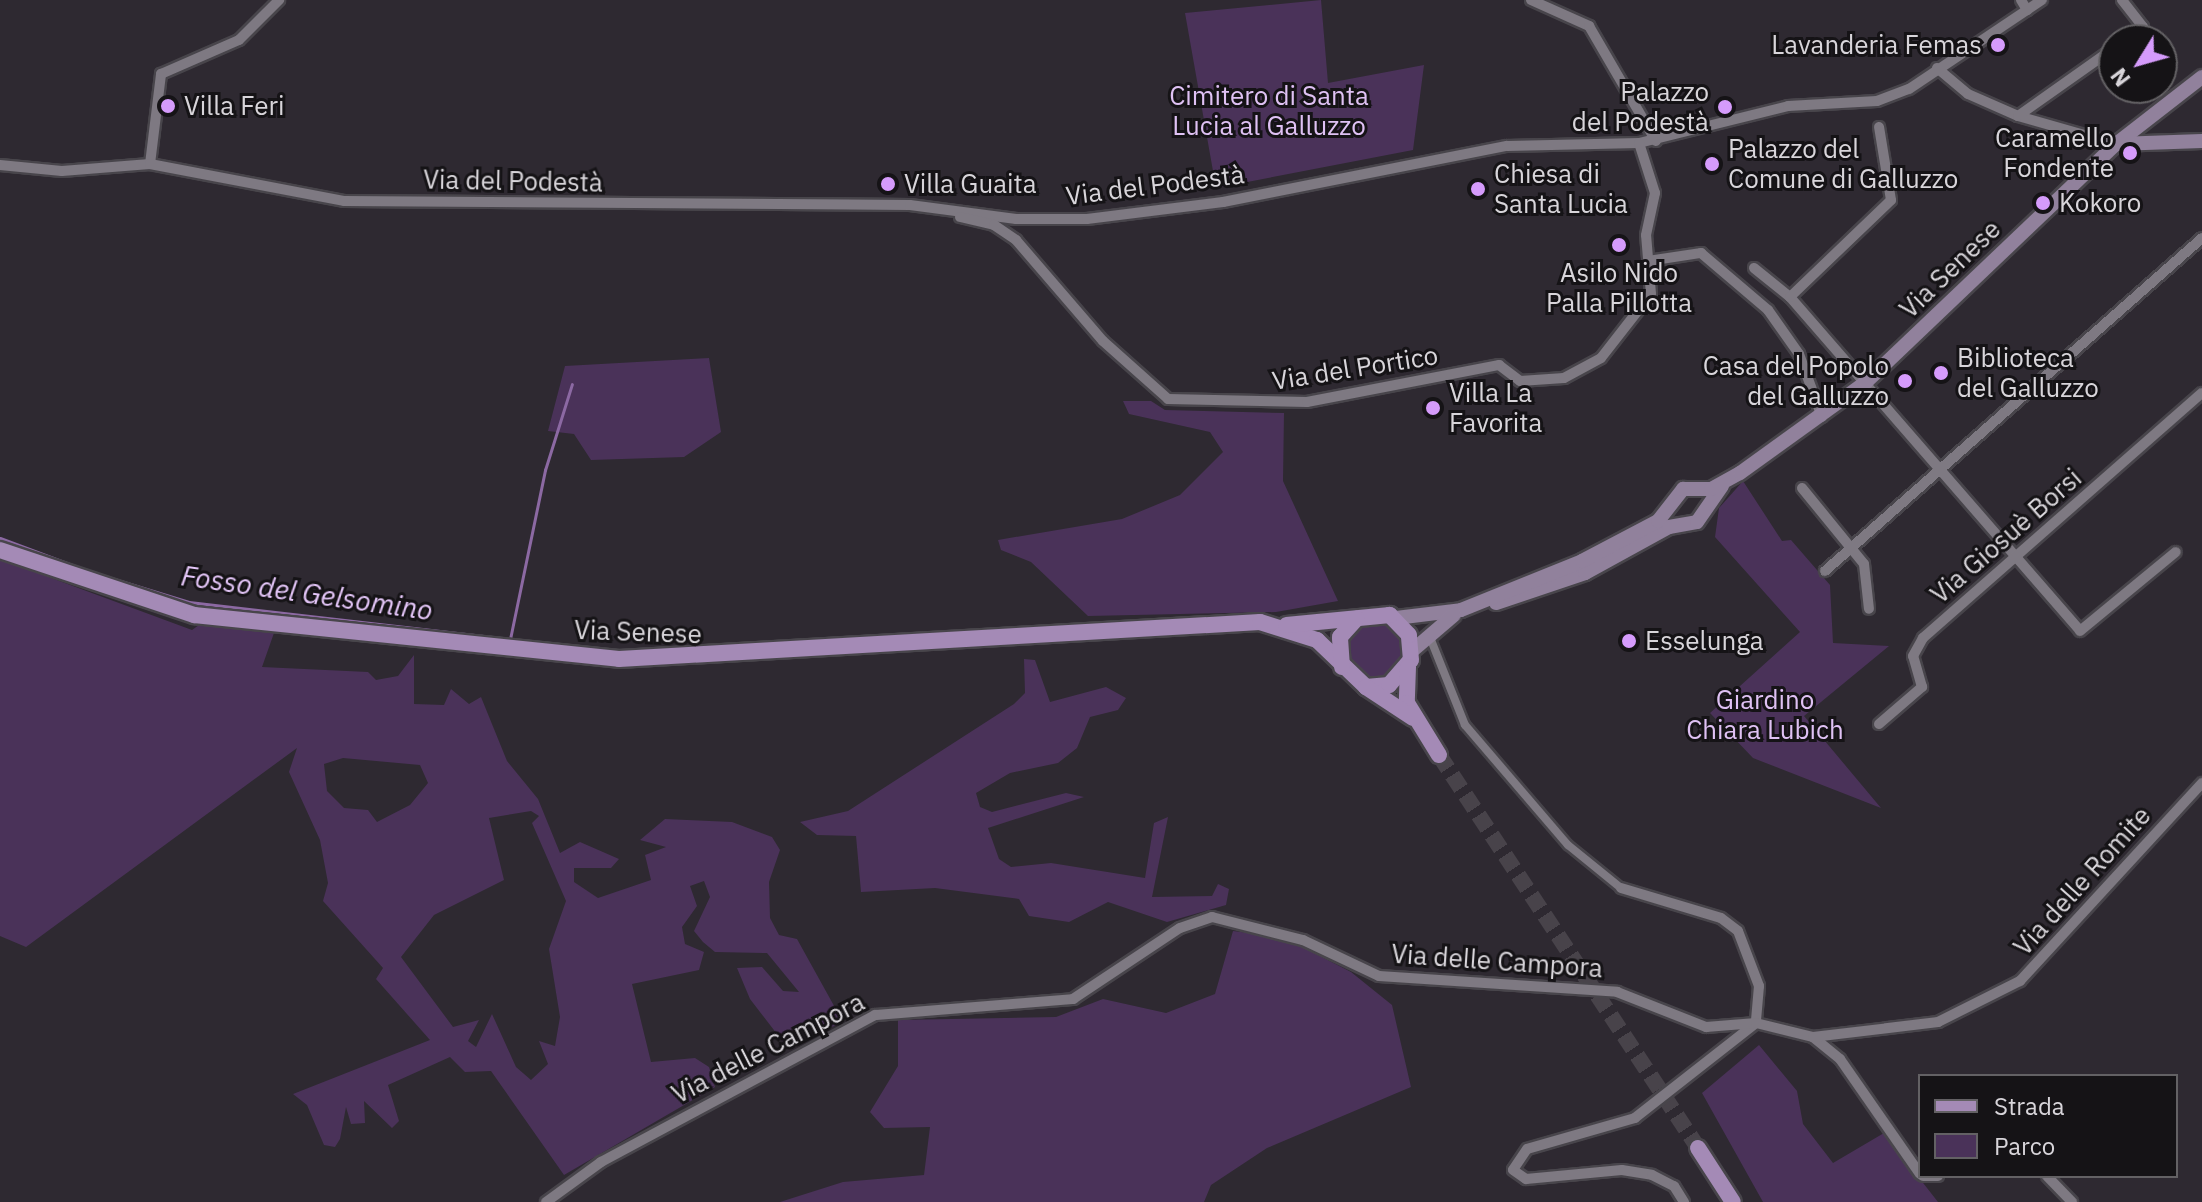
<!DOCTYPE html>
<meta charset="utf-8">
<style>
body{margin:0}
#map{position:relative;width:2202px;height:1202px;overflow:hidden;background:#2e2931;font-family:"IBM Plex Sans",sans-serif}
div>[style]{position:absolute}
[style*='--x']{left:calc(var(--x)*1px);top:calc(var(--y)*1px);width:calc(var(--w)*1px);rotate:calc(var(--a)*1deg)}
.green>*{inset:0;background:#4a3259}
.round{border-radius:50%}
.stream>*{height:3px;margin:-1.5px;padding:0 1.5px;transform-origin:1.5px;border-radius:1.5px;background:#8c69a3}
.primary-tunnel>*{height:16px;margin-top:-8px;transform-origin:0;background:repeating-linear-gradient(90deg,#48434a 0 16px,transparent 0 24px)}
.roads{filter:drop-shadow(2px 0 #48454b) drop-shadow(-2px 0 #48454b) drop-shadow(0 2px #48454b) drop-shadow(0 -2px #48454b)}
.pedestrian>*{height:8px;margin:-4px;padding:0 4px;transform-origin:4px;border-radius:4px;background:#7e7982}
.minor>*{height:10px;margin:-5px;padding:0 5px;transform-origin:5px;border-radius:5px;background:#7e7982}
.secondary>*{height:14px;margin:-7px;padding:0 7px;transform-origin:7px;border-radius:7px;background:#91819c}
.primary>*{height:16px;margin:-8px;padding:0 8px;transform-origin:8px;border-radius:8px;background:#a48ab6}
.dots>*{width:22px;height:22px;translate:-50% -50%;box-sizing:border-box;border:4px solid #151316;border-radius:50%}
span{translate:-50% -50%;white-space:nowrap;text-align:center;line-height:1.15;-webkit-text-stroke:6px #151316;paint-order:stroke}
.poi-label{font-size:26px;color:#d8d5da}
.right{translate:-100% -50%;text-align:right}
.left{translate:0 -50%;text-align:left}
.park-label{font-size:26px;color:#dfc1f4}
.street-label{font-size:26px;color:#d8d5da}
.water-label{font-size:28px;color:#e3c5f7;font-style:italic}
.legend{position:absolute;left:1918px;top:1074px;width:260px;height:104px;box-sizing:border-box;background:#151316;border:2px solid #636164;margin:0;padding:10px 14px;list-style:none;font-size:24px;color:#d8d5da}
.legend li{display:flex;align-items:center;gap:16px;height:40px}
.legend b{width:40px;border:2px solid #636164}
.north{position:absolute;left:2098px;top:24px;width:80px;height:80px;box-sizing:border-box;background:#151316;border:2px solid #636164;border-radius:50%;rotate:233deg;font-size:22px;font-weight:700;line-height:32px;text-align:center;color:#d8d5da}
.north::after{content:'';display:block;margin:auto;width:28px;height:36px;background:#d59bfb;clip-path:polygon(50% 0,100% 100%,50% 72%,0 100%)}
</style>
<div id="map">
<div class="green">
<div style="clip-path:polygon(1321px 0,1328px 83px,1424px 65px,1413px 150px,1216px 188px,1185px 13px)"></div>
<div style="clip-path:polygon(709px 358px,721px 432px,684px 457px,591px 460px,574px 434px,548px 431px,565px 366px)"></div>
<div style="clip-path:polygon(1123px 401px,1151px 401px,1165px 410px,1284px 413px,1283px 481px,1338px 601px,1276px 612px,1088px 616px,1031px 562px,1001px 550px,998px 540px,1122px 519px,1180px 495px,1223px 452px,1210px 432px,1129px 414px)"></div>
<div style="clip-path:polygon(1743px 481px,1782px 541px,1791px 540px,1830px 585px,1833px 643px,1889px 646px,1804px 716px,1881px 808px,1753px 758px,1710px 713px,1800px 632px,1715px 537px,1719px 508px)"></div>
<div style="clip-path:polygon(evenodd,0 559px,192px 630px,199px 625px,274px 633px,262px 667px,368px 672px,376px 680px,398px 676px,414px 655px,414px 704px,444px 705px,451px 689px,469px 704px,481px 697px,507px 761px,538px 799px,560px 853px,580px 842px,619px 859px,611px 868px,574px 868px,574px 882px,598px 898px,651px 880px,645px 855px,666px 847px,640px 840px,665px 819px,732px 822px,772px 837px,780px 850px,769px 882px,770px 918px,779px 935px,797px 939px,843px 1022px,787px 1047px,750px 999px,737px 968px,762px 967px,783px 991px,799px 992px,767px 953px,715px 952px,703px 942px,694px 931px,710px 897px,704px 881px,690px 886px,697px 906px,682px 927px,685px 944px,704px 952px,699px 970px,632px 984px,651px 1062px,695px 1058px,709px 1067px,715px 1087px,564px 1175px,491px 1071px,465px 1072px,450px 1057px,388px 1085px,399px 1121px,392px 1128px,364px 1101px,365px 1123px,351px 1124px,346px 1107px,340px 1139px,335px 1147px,324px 1145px,307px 1105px,293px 1094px,430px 1040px,376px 979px,383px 968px,323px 901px,328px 883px,320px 840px,289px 772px,297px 748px,26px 947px,0 936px,0 559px,343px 758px,420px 765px,428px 783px,410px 805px,377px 822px,368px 810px,344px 808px,327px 791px,324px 764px,343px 758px,0 559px,531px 811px,539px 816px,532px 823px,566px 901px,549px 949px,560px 1017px,555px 1046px,539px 1041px,548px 1064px,531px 1080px,516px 1067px,492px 1014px,476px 1047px,468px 1041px,479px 1020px,453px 1027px,401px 957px,434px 915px,504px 880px,489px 818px,531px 811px)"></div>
<div class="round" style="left:1348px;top:623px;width:54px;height:54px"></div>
<div style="clip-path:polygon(1024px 659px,1035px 660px,1050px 702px,1106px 687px,1126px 698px,1118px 710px,1090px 717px,1077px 748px,1058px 763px,1010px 773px,976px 793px,980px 807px,992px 812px,1066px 793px,1084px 797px,988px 828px,999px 859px,1011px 867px,1051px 863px,1145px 878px,1154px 823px,1168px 817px,1152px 897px,1212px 896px,1218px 884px,1229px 889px,1226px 905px,1167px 922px,1108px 902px,1069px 922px,1029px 916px,1019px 899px,935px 888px,861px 892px,856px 836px,817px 835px,800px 822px,848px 811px,1014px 704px,1025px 693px)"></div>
<div style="clip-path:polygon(1233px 931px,1283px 937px,1351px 972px,1392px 1005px,1411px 1087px,1267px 1148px,1211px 1185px,1204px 1202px,780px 1202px,843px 1182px,924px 1175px,930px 1127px,884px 1128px,870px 1112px,898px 1066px,898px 1020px,1056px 1017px,1103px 999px,1166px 1013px,1215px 994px)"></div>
<div style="clip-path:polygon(1759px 1045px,1797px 1091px,1803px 1124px,1833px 1163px,1884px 1133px,1938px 1202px,1763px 1202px,1702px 1093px)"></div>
</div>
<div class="stream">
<div style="--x:0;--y:538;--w:91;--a:20.6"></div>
<div style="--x:101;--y:575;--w:92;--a:17.1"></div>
<div style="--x:189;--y:602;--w:323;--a:6.6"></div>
<div style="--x:510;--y:639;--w:173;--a:-78.3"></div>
<div style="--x:545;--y:470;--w:90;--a:-72.6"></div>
</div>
<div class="primary-tunnel">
<div style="--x:1439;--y:755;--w:471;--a:56.6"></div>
</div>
<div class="roads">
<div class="pedestrian">
<div style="--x:1429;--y:635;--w:97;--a:68.2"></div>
<div style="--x:1465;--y:725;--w:158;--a:49.4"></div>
<div style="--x:1568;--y:845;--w:68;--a:39.1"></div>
</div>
<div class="minor">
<div style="--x:1531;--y:0;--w:64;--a:24.1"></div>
<div style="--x:1589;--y:26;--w:133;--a:59.8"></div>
<div style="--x:2021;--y:0;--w:12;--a:59"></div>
<div style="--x:2122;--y:0;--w:34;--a:52"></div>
<div style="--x:2143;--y:27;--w:22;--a:144"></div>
<div style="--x:1937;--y:68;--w:40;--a:40"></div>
<div style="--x:1968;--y:94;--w:55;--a:23.7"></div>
<div style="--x:2018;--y:116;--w:102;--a:15.9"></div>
<div style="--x:2018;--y:116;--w:118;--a:-35.3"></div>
<div style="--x:150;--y:164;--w:91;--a:-83"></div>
<div style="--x:161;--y:74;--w:85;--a:-23.6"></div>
<div style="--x:239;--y:40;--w:57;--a:-45"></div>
<div style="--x:0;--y:165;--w:62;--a:5.5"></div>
<div style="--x:62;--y:171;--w:88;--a:-4.5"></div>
<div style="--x:150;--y:164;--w:197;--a:10.8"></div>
<div style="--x:344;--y:201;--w:566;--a:0.4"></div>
<div style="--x:910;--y:205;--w:107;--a:7.5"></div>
<div style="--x:1016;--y:219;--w:71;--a:0"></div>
<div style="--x:1087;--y:219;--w:137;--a:-7.1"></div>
<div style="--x:1223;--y:202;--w:289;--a:-11.2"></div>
<div style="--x:1507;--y:146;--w:132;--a:-1.3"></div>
<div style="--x:1639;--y:143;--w:154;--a:-13.9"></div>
<div style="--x:1788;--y:106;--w:89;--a:-3.2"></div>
<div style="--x:1877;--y:101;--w:34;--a:-21"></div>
<div style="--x:1909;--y:89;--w:160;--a:-33.8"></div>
<div style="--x:960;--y:217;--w:35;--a:13"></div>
<div style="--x:994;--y:225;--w:27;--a:34"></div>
<div style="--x:1016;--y:240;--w:133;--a:49.3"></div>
<div style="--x:1103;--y:341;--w:87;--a:41.7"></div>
<div style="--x:1168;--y:399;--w:139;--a:1.2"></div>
<div style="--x:1307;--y:402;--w:196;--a:-10.9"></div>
<div style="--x:1499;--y:365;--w:26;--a:37"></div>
<div style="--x:1520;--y:381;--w:44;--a:-3.9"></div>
<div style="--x:1564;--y:378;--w:42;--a:-28.4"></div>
<div style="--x:1601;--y:358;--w:81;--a:-52"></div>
<div style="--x:1651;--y:294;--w:59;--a:-94.8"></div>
<div style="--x:1646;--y:235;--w:43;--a:-77.9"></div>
<div style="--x:1655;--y:193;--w:52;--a:-107.7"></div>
<div style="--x:1648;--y:261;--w:54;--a:-8.6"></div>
<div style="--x:1701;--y:253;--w:88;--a:40.4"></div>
<div style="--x:1768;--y:310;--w:54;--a:54.8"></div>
<div style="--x:1799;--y:354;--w:67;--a:69.9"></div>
<div style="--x:1754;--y:268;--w:46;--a:38.9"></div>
<div style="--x:1790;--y:297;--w:442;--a:49"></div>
<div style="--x:2080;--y:631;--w:124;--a:-39.5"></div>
<div style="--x:1790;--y:297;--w:140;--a:-43.8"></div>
<div style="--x:1891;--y:200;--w:74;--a:-99.3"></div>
<div style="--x:1802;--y:488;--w:98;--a:50.8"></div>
<div style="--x:1864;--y:564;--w:45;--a:83.7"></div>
<div style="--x:1825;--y:571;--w:503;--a:-41.45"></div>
<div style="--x:1879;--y:724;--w:57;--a:-40.7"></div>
<div style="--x:1922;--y:687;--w:32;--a:-106"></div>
<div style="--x:1913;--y:656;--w:21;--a:-61"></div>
<div style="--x:1923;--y:638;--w:371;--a:-41.3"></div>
<div style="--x:1621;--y:888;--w:104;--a:16.7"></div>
<div style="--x:1721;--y:918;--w:21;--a:37"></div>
<div style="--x:1738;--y:931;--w:59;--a:69.1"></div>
<div style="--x:1759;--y:986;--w:37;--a:95"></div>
<div style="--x:1756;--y:1023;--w:154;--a:141.9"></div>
<div style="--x:1635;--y:1118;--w:112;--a:164"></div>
<div style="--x:1527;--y:1149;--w:25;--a:124"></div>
<div style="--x:1513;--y:1170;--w:16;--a:35"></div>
<div style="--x:1526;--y:1179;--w:96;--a:-5.4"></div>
<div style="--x:1622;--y:1170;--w:30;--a:9"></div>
<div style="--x:1652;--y:1175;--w:25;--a:27"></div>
<div style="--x:1674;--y:1186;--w:19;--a:58"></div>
<div style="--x:1813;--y:1037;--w:35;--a:39"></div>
<div style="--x:1840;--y:1059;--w:140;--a:55.2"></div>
<div style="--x:1923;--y:1176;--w:15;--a:0"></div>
<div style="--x:2047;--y:1176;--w:36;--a:46"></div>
<div style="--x:546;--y:1202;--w:68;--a:-36"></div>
<div style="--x:601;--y:1162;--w:311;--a:-28.2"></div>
<div style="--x:875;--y:1015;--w:199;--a:-4.6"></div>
<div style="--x:1073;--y:999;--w:128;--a:-33.6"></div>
<div style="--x:1180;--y:928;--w:34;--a:-19"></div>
<div style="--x:1212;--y:917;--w:94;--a:14.2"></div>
<div style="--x:1303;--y:940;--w:84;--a:25.3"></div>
<div style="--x:1379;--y:976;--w:239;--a:3.8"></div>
<div style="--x:1617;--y:992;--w:96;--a:21.5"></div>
<div style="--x:1706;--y:1027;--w:50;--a:-4.6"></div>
<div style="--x:1756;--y:1023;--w:59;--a:13.8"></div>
<div style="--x:1813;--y:1037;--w:126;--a:-6.8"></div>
<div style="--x:1938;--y:1022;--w:92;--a:-26.6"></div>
<div style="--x:2020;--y:981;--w:269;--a:-47.4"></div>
</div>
<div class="secondary">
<div style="--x:2117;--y:144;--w:85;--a:-2"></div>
<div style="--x:1496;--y:603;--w:94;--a:-18.6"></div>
<div style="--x:1585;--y:573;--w:96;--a:-28.7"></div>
<div style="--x:1669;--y:527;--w:28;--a:-10"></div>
<div style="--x:1697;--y:522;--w:44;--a:-55.2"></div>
<div style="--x:1396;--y:618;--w:65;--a:-7"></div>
<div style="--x:1461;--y:610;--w:131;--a:-22"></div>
<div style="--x:1582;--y:561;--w:86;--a:-27.8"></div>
<div style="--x:1658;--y:521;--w:41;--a:-52"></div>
<div style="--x:1683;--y:489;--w:28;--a:0"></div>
<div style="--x:1711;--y:489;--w:33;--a:-29"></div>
<div style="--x:1740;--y:473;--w:155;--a:-35.8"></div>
<div style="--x:1866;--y:382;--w:345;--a:-43.6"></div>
<div style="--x:2116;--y:144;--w:109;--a:-37.9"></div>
<div style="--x:1412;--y:651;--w:55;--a:-40.6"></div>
</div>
<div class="primary">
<div style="--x:0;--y:550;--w:205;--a:18.5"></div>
<div style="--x:194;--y:615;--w:427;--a:5.9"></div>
<div style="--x:619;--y:659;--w:642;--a:-3.3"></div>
<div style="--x:1260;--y:622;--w:60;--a:17.5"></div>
<div style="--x:1317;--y:640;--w:68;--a:43.8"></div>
<div style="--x:1366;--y:687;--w:23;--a:-5"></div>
<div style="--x:1389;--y:685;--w:33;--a:-49"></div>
<div style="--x:1411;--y:660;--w:25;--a:-95"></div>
<div style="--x:1409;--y:635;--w:28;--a:-134"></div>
<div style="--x:1390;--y:615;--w:104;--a:174.5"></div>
<div style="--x:1342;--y:667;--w:30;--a:-94"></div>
<div style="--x:1340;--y:637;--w:25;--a:-48"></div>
<div style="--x:1408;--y:667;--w:36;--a:92"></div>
<div style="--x:1407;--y:703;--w:61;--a:58.4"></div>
<div style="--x:1366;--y:687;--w:56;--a:33.4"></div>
<div style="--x:1698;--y:1148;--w:64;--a:57.1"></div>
</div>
</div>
<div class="dots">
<div style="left:1998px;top:45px;background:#d59bfb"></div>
<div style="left:168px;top:106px;background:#d59bfb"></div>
<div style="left:1725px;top:107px;background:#d59bfb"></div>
<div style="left:2130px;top:153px;background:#d59bfb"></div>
<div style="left:1712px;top:164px;background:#d59bfb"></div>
<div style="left:888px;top:184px;background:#d59bfb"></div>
<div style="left:1478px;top:189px;background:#d59bfb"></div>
<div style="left:2043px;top:203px;background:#d59bfb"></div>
<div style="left:1619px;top:245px;background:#d59bfb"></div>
<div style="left:1941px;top:373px;background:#d59bfb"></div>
<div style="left:1905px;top:381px;background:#d59bfb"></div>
<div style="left:1433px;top:408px;background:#d59bfb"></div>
<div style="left:1629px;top:641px;background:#d59bfb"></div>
</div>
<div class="poi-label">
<span class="right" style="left:1982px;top:45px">Lavanderia Femas</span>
<span class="right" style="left:1709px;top:107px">Palazzo<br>del Podestà</span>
<span class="left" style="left:184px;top:106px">Villa Feri</span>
<span class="right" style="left:2114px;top:153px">Caramello<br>Fondente</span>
<span class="left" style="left:1728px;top:164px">Palazzo del<br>Comune di Galluzzo</span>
<span class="left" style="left:1494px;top:189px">Chiesa di<br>Santa Lucia</span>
<span class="left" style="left:904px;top:184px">Villa Guaita</span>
<span class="left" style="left:2059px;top:203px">Kokoro</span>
<span style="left:1619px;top:288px">Asilo Nido<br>Palla Pillotta</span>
<span class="left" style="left:1957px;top:373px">Biblioteca<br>del Galluzzo</span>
<span class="right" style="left:1889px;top:381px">Casa del Popolo<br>del Galluzzo</span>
<span class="left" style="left:1449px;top:408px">Villa La<br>Favorita</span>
<span class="left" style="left:1645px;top:641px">Esselunga</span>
</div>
<div class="park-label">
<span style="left:1269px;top:111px">Cimitero di Santa<br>Lucia al Galluzzo</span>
<span style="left:1765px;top:715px">Giardino<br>Chiara Lubich</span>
</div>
<div class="street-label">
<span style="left:513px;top:181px;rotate:1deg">Via del Podestà</span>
<span style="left:1155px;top:185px;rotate:-7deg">Via del Podestà</span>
<span style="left:1950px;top:269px;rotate:-44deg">Via Senese</span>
<span style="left:1355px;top:368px;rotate:-9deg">Via del Portico</span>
<span style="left:2006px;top:536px;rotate:-41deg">Via Giosuè Borsi</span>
<span style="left:638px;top:632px;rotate:2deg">Via Senese</span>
<span style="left:2082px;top:881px;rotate:-48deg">Via delle Romite</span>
<span style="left:1497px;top:961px;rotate:4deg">Via delle Campora</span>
<span style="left:768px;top:1048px;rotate:-27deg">Via delle Campora</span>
</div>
<div class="water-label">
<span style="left:307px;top:593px;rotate:8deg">Fosso del Gelsomino</span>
</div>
<ul class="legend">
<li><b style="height:10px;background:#a48ab6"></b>Strada</li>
<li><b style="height:22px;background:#4a3259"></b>Parco</li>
</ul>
<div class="north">N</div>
</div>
